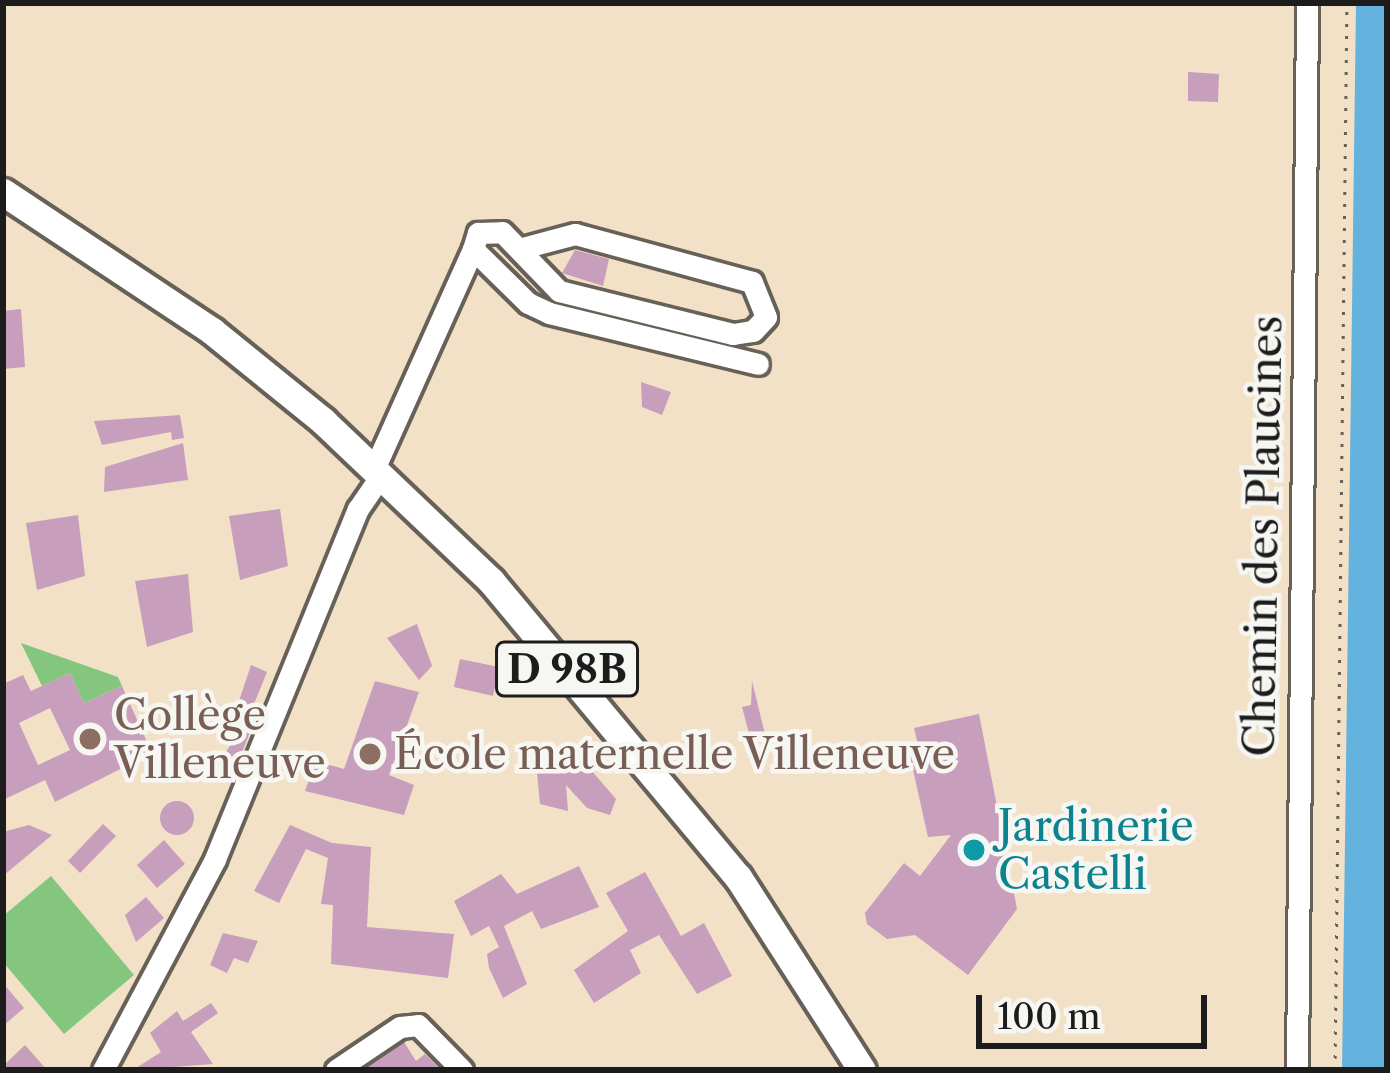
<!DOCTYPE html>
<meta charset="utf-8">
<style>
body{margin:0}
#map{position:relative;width:1390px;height:1073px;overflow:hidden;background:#f3e1c7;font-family:"Libre Caslon Text",serif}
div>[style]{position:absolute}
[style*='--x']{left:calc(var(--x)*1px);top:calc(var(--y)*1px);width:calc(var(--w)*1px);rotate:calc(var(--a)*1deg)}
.green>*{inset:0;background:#85c67e}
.water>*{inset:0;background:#64b2de}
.building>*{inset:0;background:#c79ebb}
.round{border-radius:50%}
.path>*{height:3px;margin-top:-1.5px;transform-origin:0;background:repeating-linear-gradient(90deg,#676158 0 3px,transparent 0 12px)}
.roads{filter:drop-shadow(3px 0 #676158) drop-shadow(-3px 0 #676158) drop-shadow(0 3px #676158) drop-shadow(0 -3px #676158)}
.minor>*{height:21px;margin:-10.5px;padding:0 10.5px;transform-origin:10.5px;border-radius:10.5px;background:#fff}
.major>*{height:27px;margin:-13.5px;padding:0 13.5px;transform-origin:13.5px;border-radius:13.5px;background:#fff}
.dots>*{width:33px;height:33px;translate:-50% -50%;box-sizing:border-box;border:6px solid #f6f6f2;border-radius:50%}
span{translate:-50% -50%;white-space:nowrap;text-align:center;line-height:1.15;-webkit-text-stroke:9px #f6f6f2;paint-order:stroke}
.shield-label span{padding:3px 9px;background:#f6f6f2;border:3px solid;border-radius:9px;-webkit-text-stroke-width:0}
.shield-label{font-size:39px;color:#1c1c1c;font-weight:700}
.street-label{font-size:42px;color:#1c1c1c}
.education-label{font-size:42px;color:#785e54}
.left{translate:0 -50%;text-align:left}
.culture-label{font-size:42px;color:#0d838f}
.frame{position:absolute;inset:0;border:6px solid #1c1c1c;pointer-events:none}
.scale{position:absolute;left:976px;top:995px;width:231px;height:54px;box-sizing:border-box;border:6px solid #1c1c1c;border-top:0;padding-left:15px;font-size:36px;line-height:42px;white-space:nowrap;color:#1c1c1c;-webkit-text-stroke:9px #f6f6f2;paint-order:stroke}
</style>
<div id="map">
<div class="green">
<div style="clip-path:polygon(21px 643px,118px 677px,122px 686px,84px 703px,70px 673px,42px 686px)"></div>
<div style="clip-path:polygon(51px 876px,134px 975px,64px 1034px,3px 962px,3px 916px)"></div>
</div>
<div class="water">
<div style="clip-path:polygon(1356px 3px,1387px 3px,1387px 1070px,1342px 1070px)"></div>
</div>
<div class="building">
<div style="clip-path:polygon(1188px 72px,1219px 74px,1218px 102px,1188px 101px)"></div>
<div style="clip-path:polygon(575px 250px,609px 259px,603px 286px,562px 273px)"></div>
<div style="clip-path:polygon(21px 309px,25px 367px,3px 369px,3px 311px)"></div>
<div style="clip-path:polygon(641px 382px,671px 392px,662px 415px,642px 407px)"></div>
<div style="clip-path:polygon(180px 415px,184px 438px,172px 440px,171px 432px,102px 445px,94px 421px)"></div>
<div style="clip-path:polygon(183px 443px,188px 480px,104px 492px,105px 467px)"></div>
<div style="clip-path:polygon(280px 509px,288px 566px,240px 580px,229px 516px)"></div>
<div style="clip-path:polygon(78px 515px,85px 576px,37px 590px,26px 523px)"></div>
<div style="clip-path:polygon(188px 574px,193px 632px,147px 647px,135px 581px)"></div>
<div style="clip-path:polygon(417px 624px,432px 666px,419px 680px,387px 638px)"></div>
<div style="clip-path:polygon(460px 659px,499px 667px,493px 696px,454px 687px)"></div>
<div style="clip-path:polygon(251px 665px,267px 672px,252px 709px,238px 704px)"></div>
<div style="clip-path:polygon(evenodd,70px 673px,84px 703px,122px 686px,152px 753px,55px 802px,45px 780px,3px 800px,3px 684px,23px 675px,31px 691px,70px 673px,50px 708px,70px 750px,38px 765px,19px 723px,50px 708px)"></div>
<div style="clip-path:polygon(375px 681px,419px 692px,389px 775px,414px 785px,404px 815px,305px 791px,316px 761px,344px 769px)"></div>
<div style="clip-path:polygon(752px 681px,765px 734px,750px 737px,742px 707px,751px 705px)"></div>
<div style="clip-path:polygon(979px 714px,1017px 909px,968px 975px,915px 935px,887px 939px,867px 924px,865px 913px,904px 863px,920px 876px,951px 835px,928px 837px,909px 752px,919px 749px,914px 728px)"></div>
<div style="clip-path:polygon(240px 728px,250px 732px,234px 773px,218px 766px)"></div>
<div style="clip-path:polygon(591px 770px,616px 799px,610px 815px,587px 808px,566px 785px,568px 811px,540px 804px,537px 773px)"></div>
<div class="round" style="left:160px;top:801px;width:34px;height:34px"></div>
<div style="clip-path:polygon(103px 824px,116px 836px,80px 873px,68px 861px)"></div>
<div style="clip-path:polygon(29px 825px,52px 835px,3px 876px,3px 832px)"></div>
<div style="clip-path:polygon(290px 825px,332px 843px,371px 847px,367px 927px,454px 934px,448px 978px,331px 964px,333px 905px,321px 904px,328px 858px,306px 849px,279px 903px,254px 891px)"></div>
<div style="clip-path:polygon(164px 840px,185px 864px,157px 888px,137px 865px)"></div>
<div style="clip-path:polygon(579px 866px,599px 907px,541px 929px,532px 911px,504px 926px,527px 984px,503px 998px,489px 968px,487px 954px,499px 947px,489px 926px,471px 936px,454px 901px,501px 874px,517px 894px)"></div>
<div style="clip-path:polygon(645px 872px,681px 936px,704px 923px,732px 976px,697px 994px,659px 935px,630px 950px,641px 973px,594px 1003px,574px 970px,628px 931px,606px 893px)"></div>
<div style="clip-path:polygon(146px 897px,164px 918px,136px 942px,125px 915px)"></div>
<div style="clip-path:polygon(223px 933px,258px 941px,248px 963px,234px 958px,227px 973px,210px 965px)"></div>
<div style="clip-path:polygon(3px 983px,24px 1008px,3px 1026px)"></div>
<div style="clip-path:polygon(211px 1003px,218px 1013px,191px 1032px,213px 1064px,133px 1070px,161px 1052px,150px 1033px,177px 1011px,183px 1021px)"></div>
<div style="clip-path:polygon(404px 1042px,416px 1061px,425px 1054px,441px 1070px,363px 1070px)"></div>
<div style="clip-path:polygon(25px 1045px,47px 1070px,3px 1070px,3px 1066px)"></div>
</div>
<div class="path">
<div style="--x:275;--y:763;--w:16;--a:15"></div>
<div style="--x:1335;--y:1070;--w:1067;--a:-89.36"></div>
</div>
<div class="roads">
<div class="minor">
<div style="--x:473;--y:249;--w:17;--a:-73"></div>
<div style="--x:478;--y:233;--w:24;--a:-2"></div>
<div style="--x:502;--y:232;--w:82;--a:46"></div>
<div style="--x:559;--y:291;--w:179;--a:13.9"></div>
<div style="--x:733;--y:334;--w:20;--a:-9"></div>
<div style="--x:753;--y:331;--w:19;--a:-47"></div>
<div style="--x:766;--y:317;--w:38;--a:-112"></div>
<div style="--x:752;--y:282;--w:183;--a:-164.8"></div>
<div style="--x:575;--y:234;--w:55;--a:165.2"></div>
<div style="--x:375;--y:467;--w:239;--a:-65.8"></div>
<div style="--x:473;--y:249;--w:77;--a:44.5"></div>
<div style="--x:528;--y:303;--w:23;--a:25"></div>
<div style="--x:549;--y:313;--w:215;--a:13.7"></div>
<div style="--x:103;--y:1070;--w:239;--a:-62"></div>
<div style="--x:215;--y:859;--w:378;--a:-67.8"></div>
<div style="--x:358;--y:509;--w:42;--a:-55.6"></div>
<div style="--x:336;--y:1070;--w:77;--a:-33.9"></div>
<div style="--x:400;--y:1027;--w:18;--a:-6"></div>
<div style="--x:418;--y:1025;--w:63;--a:45.6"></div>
<div style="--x:1297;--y:1070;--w:1067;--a:-89.46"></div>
</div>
<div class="major">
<div style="--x:3;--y:192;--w:251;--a:33.6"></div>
<div style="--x:212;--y:331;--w:143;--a:39"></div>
<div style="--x:323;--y:421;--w:232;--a:43.6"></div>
<div style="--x:491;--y:581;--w:386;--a:50.2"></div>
<div style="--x:738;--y:877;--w:229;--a:57.3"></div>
</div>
</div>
<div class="dots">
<div style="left:90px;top:739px;background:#8d6e63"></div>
<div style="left:370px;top:754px;background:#8d6e63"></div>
<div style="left:974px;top:850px;background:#0f9aa8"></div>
</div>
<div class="shield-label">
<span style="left:567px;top:669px">D 98B</span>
</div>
<div class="street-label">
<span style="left:1263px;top:536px;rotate:-89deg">Chemin des Plaucines</span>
</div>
<div class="education-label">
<span class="left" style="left:114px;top:739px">Collège<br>Villeneuve</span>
<span class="left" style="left:394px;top:754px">École maternelle Villeneuve</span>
</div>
<div class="culture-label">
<span class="left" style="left:998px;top:850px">Jardinerie<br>Castelli</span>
</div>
<div class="frame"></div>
<div class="scale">100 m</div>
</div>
